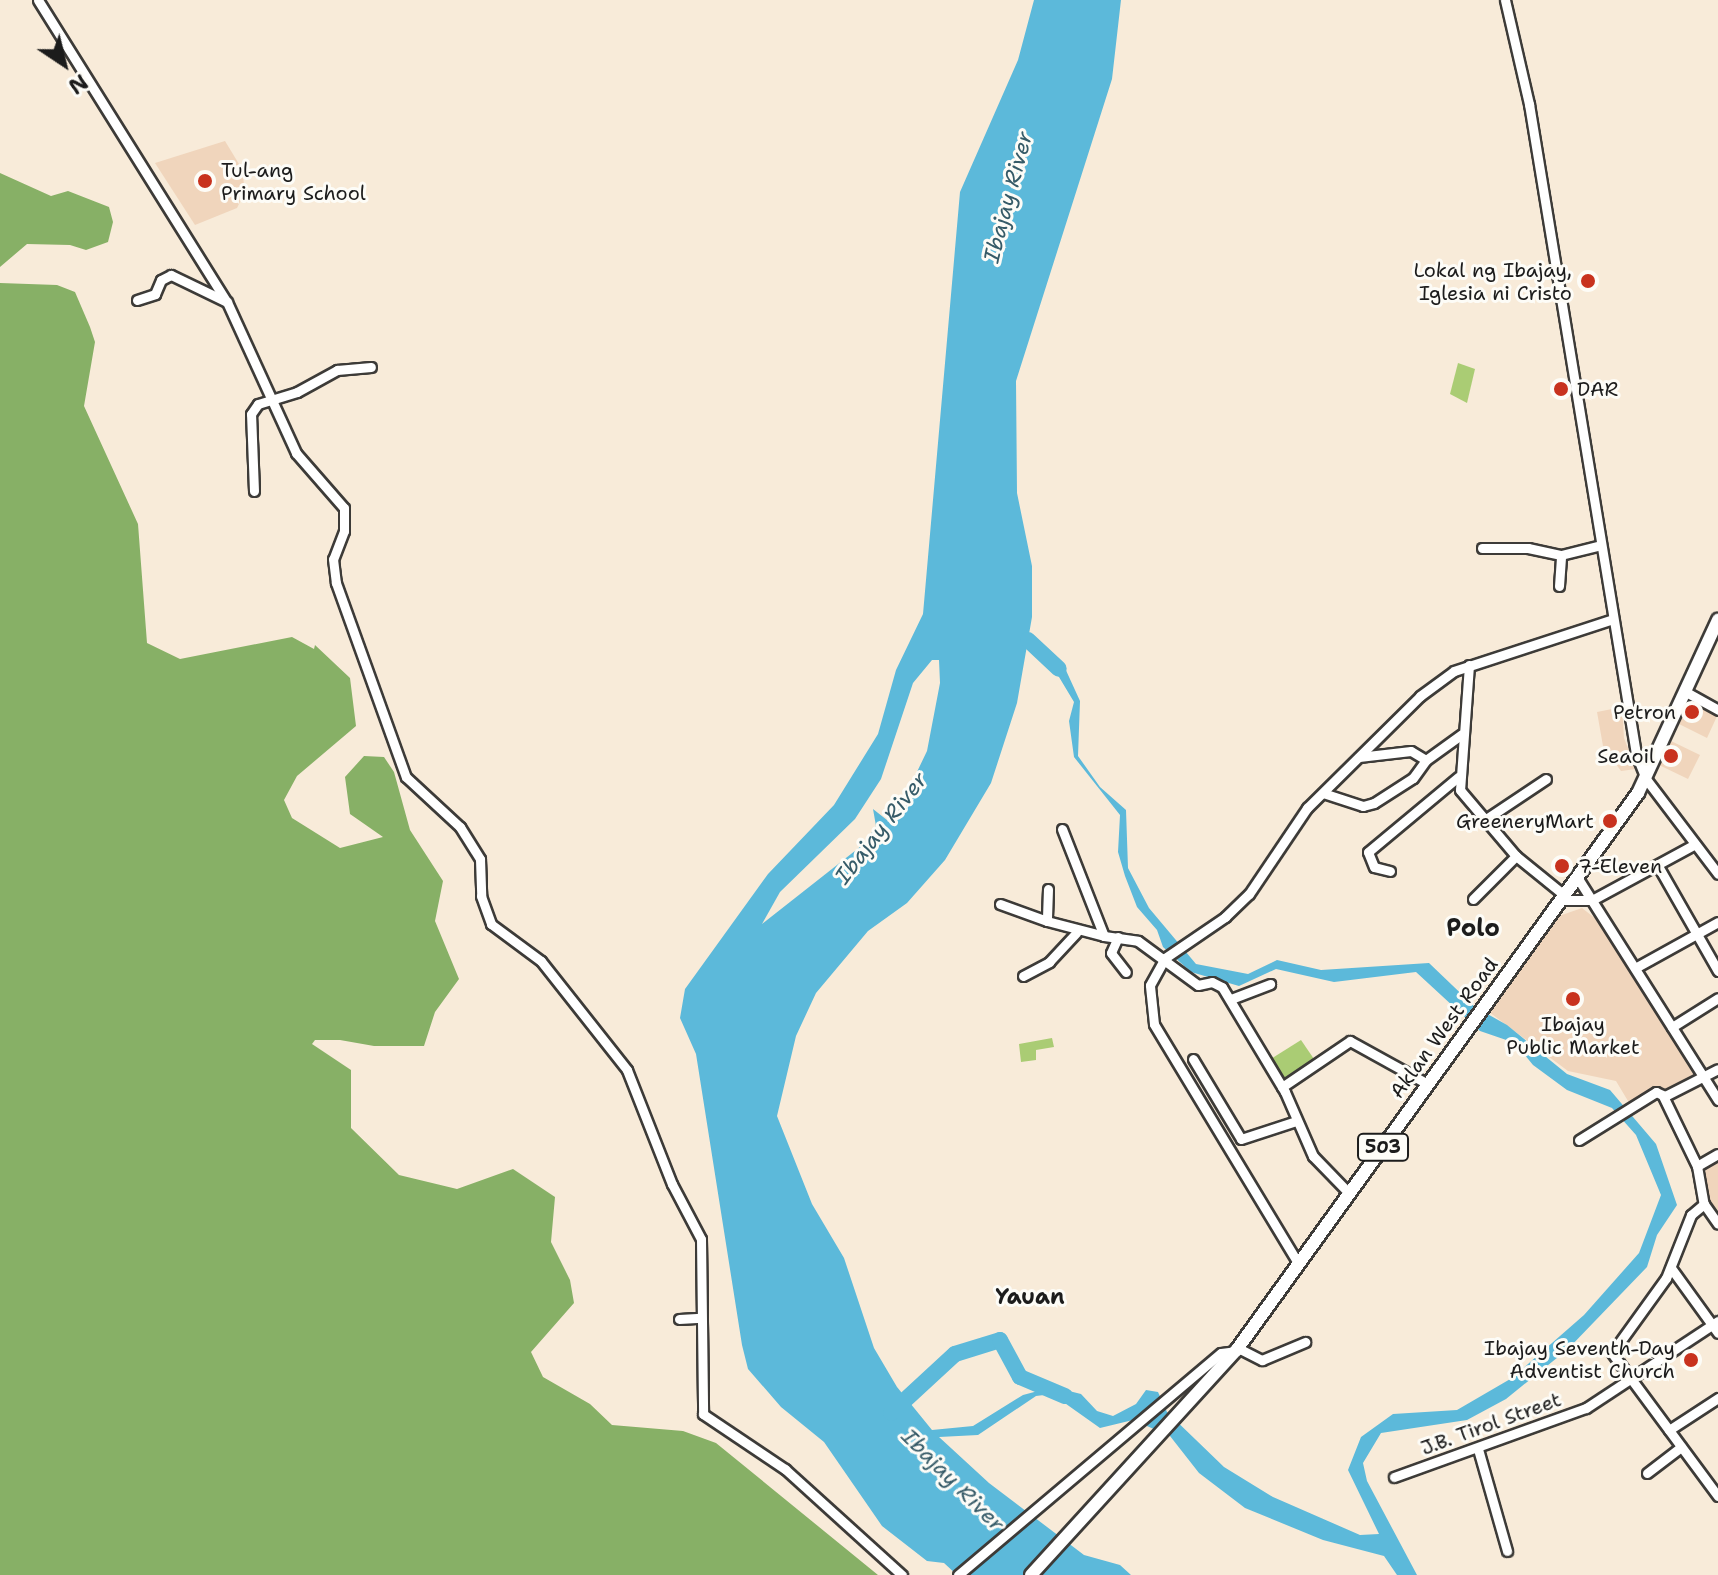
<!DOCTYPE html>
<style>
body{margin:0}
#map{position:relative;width:1718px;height:1575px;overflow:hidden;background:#f8ebd9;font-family:"Shantell Sans",sans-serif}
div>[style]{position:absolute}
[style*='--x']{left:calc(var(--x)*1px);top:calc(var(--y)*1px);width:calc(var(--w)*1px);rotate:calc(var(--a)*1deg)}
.built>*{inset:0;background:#f0d5bc}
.green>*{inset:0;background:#aacc74}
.forest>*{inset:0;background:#87b066}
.water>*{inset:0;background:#5cb9da}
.river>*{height:16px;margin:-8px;padding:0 8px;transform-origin:8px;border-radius:8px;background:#5cb9da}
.roads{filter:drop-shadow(2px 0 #3d3b38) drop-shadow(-2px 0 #3d3b38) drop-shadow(0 2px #3d3b38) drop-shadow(0 -2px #3d3b38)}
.minor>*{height:9px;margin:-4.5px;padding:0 4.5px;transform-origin:4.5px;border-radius:4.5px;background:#fff}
.major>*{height:12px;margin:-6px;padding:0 6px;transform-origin:6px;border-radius:6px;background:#fff}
.dots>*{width:22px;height:22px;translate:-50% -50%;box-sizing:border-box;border:4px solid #fdfcf7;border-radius:50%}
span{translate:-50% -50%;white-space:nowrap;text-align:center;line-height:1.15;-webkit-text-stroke:6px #fdfcf7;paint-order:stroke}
.shield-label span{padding:2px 6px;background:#fdfcf7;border:2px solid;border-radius:6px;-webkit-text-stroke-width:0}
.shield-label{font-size:18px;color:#1c1c1c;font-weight:700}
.poi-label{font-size:20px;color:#1c1c1c}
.left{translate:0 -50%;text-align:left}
.right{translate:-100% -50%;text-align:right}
.street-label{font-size:20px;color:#1c1c1c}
.water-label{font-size:22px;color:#365b68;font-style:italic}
.neighbourhood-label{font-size:22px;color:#1c1c1c;font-weight:700}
.quarter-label{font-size:24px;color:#1c1c1c;font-weight:700}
.north{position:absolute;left:24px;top:24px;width:80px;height:80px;-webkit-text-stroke:6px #fdfcf7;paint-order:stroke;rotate:145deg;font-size:22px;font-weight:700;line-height:32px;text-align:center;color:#1c1c1c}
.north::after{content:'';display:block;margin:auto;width:28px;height:36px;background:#1c1c1c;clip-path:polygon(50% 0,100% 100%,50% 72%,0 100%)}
</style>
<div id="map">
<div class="built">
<div style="clip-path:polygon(225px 141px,242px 169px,245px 192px,237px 208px,195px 225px,155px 163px)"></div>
<div style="clip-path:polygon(1689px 700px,1718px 714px,1707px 738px,1677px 723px)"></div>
<div style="clip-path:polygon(1622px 707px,1624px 738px,1636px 769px,1621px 771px,1603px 746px,1597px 712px)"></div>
<div style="clip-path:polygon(1671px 741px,1700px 755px,1688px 779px,1659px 765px)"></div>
<div style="clip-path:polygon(1582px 908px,1596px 919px,1694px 1075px,1631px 1106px,1616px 1081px,1568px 1071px,1489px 1012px,1559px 916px)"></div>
<div style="clip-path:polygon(1718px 1159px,1718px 1216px,1708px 1202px,1703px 1179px,1707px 1165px)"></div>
</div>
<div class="green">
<div style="clip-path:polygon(1458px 363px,1475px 369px,1467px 403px,1450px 394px)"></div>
<div style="clip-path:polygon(1052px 1038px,1054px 1047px,1036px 1050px,1036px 1060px,1021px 1062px,1019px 1044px)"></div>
<div style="clip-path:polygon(1301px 1040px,1316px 1062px,1283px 1084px,1269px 1060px)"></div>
</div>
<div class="forest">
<div style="clip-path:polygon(0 173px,51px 196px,68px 191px,109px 207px,113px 222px,108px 242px,86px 250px,70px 245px,27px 244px,0 267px)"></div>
<div style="clip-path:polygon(0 283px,57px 285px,75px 292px,90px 327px,95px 342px,84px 406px,138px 524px,147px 643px,180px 659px,292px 637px,314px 649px,315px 645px,350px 678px,356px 726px,297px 776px,284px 800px,292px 818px,340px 848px,383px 837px,350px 814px,345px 777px,364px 756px,384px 757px,394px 772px,410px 830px,443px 881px,435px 921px,459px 979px,435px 1012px,424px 1046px,374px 1046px,340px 1040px,315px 1040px,312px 1044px,351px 1070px,351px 1128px,399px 1175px,457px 1189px,513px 1169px,555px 1197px,551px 1242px,570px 1280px,574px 1303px,531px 1352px,543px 1377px,590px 1404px,612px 1425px,683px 1431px,716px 1443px,878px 1575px,0 1575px)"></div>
</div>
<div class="water">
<div style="clip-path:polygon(evenodd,1034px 0,1121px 0,1112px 79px,1016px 381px,1017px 493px,1032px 566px,1032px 617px,1017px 703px,991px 783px,945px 860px,907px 903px,868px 931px,816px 993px,796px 1036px,777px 1116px,812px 1204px,844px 1258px,874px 1348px,897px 1387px,932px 1430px,973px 1426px,1023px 1395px,1053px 1387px,1081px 1394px,1097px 1411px,1113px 1416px,1136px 1404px,1146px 1390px,1158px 1392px,1167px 1412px,1224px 1467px,1273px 1497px,1360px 1535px,1379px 1534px,1348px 1470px,1361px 1437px,1393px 1414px,1457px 1410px,1512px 1378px,1584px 1315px,1639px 1253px,1661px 1195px,1636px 1135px,1612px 1108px,1567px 1090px,1533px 1065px,1515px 1043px,1480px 1031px,1416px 972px,1334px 982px,1276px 969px,1239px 986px,1191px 972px,1163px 947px,1157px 930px,1137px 907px,1125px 876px,1118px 852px,1120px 815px,1074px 757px,1069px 721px,1074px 702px,1044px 652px,1064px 666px,1080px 701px,1078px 756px,1100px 787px,1126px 810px,1128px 868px,1149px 908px,1196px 964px,1248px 974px,1277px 960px,1321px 970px,1429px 963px,1475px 1007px,1507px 1025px,1567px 1074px,1610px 1090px,1656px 1144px,1677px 1205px,1657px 1235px,1647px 1267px,1568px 1349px,1506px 1399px,1467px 1420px,1381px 1433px,1363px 1463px,1367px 1481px,1417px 1575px,1397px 1575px,1384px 1556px,1323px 1540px,1245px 1508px,1199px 1473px,1170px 1436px,1133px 1420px,1100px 1428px,1052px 1394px,1036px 1396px,978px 1435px,939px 1437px,989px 1483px,1084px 1555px,1120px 1565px,1131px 1575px,957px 1575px,944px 1563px,927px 1561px,882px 1526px,824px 1442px,781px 1407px,748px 1369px,742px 1345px,696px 1054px,680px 1018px,685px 989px,768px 874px,834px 805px,878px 734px,896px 670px,923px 614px,960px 192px,1018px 60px,1034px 0,932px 660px,939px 660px,940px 683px,927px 751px,892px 824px,873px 809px,876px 826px,865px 843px,762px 924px,780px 892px,855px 819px,881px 779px,913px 683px,932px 660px)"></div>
</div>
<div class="river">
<div style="--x:1028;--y:640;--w:42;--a:43.1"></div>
<div style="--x:891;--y:1413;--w:87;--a:-42.7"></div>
<div style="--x:955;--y:1354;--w:47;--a:-17.3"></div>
<div style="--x:1000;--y:1340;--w:42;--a:61.6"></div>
<div style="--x:1020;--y:1377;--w:49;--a:22.9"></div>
</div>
<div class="roads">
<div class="minor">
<div style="--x:38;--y:0;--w:356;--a:58"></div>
<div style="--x:227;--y:302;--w:166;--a:65.4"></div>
<div style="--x:296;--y:453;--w:73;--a:48.9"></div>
<div style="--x:344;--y:508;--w:23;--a:90"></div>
<div style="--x:344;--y:531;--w:30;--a:111"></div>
<div style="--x:333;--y:559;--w:24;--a:83"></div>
<div style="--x:336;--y:583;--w:206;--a:70.2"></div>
<div style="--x:406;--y:777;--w:74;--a:42.8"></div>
<div style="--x:460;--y:827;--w:38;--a:58"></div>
<div style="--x:480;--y:859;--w:37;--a:88"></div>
<div style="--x:481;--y:896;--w:30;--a:70"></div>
<div style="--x:491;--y:924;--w:62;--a:36.5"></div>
<div style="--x:541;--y:961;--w:139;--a:51.7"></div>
<div style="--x:627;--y:1070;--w:123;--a:68.5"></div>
<div style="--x:672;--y:1184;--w:62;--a:62.2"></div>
<div style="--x:701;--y:1239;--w:175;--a:89.3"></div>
<div style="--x:703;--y:1414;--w:99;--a:33.9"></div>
<div style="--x:785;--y:1469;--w:158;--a:42.2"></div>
<div style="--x:1505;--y:0;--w:107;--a:77"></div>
<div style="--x:1529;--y:104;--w:659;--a:80.65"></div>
<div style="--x:1636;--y:754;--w:27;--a:68"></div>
<div style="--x:1646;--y:779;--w:119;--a:52.8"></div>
<div style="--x:137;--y:300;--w:19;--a:-18"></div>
<div style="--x:155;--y:294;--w:15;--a:-67"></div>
<div style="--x:161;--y:280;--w:11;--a:-27"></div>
<div style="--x:171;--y:275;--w:62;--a:25.7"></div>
<div style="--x:254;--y:491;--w:77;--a:-92.2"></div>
<div style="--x:251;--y:414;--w:12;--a:-55"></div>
<div style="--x:258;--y:404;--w:41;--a:-17.1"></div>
<div style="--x:297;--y:392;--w:46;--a:-28.8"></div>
<div style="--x:337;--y:370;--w:34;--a:-5"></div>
<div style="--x:1482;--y:548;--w:46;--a:0"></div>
<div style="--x:1528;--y:548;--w:34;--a:12"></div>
<div style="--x:1561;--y:555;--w:41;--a:-14"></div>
<div style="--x:1559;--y:586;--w:31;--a:-86"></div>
<div style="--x:1469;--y:665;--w:125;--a:94.1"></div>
<div style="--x:1460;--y:790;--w:87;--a:49.7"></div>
<div style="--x:1516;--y:856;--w:62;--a:39.1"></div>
<div style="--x:1686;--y:692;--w:37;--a:29"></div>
<div style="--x:1359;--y:757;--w:52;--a:-6.6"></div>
<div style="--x:1411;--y:751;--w:17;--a:31"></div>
<div style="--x:1323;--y:793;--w:42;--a:18"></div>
<div style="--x:1363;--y:806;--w:11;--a:-15"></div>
<div style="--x:1374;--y:803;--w:46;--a:-32.7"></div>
<div style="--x:1413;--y:778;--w:22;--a:-54"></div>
<div style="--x:1426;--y:760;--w:44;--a:-35.8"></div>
<div style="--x:1486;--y:819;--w:72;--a:-33.7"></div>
<div style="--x:1062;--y:829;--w:115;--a:68.6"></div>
<div style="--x:1104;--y:936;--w:34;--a:8"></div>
<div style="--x:1138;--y:941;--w:74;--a:36.3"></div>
<div style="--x:1198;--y:985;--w:14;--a:-12"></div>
<div style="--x:1212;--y:982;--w:11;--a:27"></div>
<div style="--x:1222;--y:987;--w:122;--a:59"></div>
<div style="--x:1285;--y:1092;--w:70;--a:66.4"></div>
<div style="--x:1313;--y:1156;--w:52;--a:45.8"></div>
<div style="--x:1658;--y:866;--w:121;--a:60.3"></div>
<div style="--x:1390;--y:871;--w:16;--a:-166"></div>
<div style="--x:1374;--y:867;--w:16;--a:-112"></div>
<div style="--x:1368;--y:852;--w:117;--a:-39.8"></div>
<div style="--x:1577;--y:877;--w:264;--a:57.7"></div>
<div style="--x:1048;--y:889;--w:32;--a:92"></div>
<div style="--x:1047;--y:921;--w:59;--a:14.7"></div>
<div style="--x:1473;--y:899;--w:61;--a:-45"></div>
<div style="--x:1561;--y:900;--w:31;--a:0"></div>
<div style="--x:1592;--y:900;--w:117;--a:-28.5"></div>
<div style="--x:1000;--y:904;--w:50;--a:19.9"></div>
<div style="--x:1118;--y:937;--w:17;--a:114"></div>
<div style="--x:1111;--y:953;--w:24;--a:52"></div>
<div style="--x:1635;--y:968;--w:95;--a:-29"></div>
<div style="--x:1023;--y:976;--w:30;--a:-28"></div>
<div style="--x:1049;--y:962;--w:40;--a:-47"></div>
<div style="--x:1231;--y:999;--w:42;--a:-21"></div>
<div style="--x:1672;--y:1027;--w:54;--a:-32.2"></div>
<div style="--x:1193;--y:1059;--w:93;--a:59"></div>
<div style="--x:1241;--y:1139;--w:58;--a:-18.1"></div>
<div style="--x:1282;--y:1087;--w:82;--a:-34.1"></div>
<div style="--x:1350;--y:1041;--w:89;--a:28.9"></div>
<div style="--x:1663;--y:1096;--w:78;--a:64.1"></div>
<div style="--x:1697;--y:1166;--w:39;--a:80"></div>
<div style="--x:1704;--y:1204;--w:24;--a:55"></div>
<div style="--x:1579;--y:1140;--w:91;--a:-31.9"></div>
<div style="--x:1656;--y:1092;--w:10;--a:24"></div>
<div style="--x:1665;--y:1096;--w:59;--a:-27"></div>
<div style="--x:1697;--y:1166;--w:24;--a:-30"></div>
<div style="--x:1704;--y:1204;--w:17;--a:140"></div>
<div style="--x:1691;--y:1215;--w:68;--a:111.6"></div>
<div style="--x:1666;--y:1278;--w:92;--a:125.8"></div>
<div style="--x:1612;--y:1353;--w:178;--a:53.5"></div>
<div style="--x:1298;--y:1263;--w:279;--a:-121.1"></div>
<div style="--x:1154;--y:1024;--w:39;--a:-96"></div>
<div style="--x:1150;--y:985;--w:31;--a:-61"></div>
<div style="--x:1165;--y:958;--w:73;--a:-34.3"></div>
<div style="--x:1225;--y:917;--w:33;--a:-44"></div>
<div style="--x:1249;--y:894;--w:104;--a:-56"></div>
<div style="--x:1307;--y:808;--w:159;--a:-44.7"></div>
<div style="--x:1420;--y:696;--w:42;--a:-36.3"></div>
<div style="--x:1454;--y:671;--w:167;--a:-18.1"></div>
<div style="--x:1671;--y:1268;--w:80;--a:54.1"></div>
<div style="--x:679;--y:1319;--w:22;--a:-3"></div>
<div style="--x:1238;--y:1348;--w:27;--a:27"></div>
<div style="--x:1262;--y:1360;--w:47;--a:-22.7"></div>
<div style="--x:1669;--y:1430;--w:59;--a:-33.1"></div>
<div style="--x:1478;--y:1449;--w:106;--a:74.1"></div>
<div style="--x:1647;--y:1473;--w:43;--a:-37.4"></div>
<div style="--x:1394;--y:1477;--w:204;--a:-19.8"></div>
<div style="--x:1586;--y:1408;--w:158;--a:-33.4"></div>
<div style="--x:958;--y:1575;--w:344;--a:-40.2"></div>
<div style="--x:1221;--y:1353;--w:16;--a:-7"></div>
</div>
<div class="major">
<div style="--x:1031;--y:1575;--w:307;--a:-47.6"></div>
<div style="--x:1238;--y:1348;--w:684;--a:-54.22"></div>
<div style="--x:1638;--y:793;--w:191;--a:-65.2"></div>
</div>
</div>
<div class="dots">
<div style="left:205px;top:181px;background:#c8321e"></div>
<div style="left:1588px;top:281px;background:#c8321e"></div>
<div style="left:1561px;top:389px;background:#c8321e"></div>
<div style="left:1692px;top:712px;background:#c8321e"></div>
<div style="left:1671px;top:756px;background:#c8321e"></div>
<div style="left:1610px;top:821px;background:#c8321e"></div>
<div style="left:1562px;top:866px;background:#c8321e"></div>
<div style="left:1573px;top:999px;background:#c8321e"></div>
<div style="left:1691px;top:1360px;background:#c8321e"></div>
</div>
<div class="shield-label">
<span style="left:1383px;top:1147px">503</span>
</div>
<div class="poi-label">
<span class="left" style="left:221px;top:182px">Tul-ang<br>Primary School</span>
<span class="right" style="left:1572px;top:282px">Lokal ng Ibajay,<br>Iglesia ni Cristo</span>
<span class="left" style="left:1577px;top:389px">DAR</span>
<span class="right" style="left:1676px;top:712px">Petron</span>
<span class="right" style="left:1655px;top:756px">Seaoil</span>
<span class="right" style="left:1594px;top:821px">GreeneryMart</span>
<span class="left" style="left:1578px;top:866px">7-Eleven</span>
<span style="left:1573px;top:1036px">Ibajay<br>Public Market</span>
<span class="right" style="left:1675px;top:1360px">Ibajay Seventh-Day<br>Adventist Church</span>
</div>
<div class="street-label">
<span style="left:1444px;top:1028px;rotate:-54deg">Aklan West Road</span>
<span style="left:1491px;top:1424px;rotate:-20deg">J.B. Tirol Street</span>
</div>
<div class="water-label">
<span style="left:1008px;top:197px;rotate:-75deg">Ibajay River</span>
<span style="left:881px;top:828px;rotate:-52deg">Ibajay River</span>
<span style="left:953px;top:1480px;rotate:45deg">Ibajay River</span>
</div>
<div class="neighbourhood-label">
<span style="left:1030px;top:1297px">Yauan</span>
</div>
<div class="quarter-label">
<span style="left:1473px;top:929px">Polo</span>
</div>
<div class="north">N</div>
</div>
